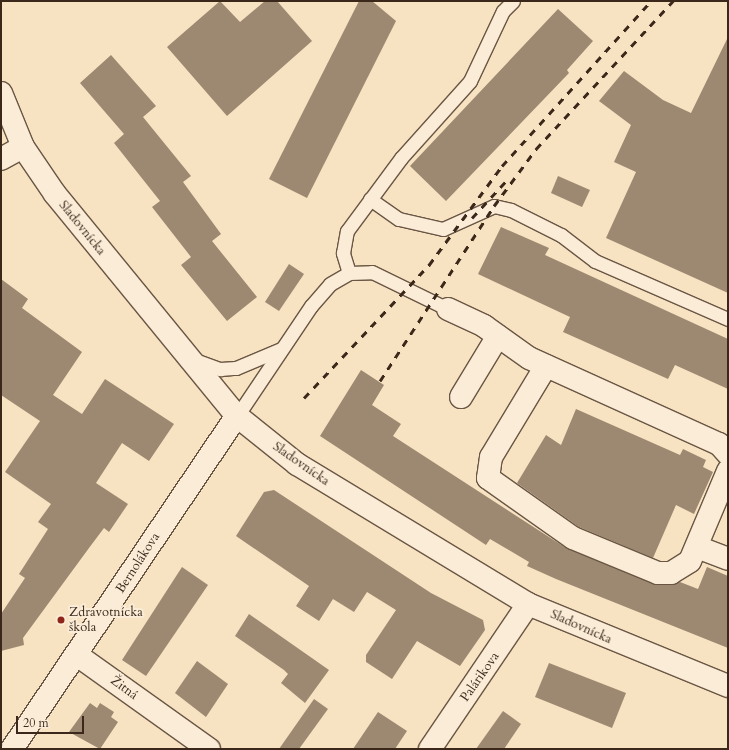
<!DOCTYPE html>
<meta charset="utf-8">
<style>
body{margin:0}
#map{position:relative;width:729px;height:750px;overflow:hidden;background:#f7e2c1;font-family:Cardo,serif}
div>[style]{position:absolute}
[style*='--x']{left:calc(var(--x)*1px);top:calc(var(--y)*1px);width:calc(var(--w)*1px);rotate:calc(var(--a)*1deg)}
.building>*{inset:0;background:#9d8971}
.roads{filter:drop-shadow(1px 0 #6a5644) drop-shadow(-1px 0 #6a5644) drop-shadow(0 1px #6a5644) drop-shadow(0 -1px #6a5644)}
.service>*{height:13px;margin:-6.5px;padding:0 6.5px;transform-origin:6.5px;border-radius:6.5px;background:#faecd7}
.minor>*{height:22px;margin:-11px;padding:0 11px;transform-origin:11px;border-radius:11px;background:#faecd7}
.tertiary>*{height:22px;margin:-11px;padding:0 11px;transform-origin:11px;border-radius:11px;background:#faecd7}
.rail>*{height:3px;margin-top:-1.5px;transform-origin:0;background:repeating-linear-gradient(90deg,#3b281b 0 7px,transparent 0 14px)}
.dots>*{width:11px;height:11px;translate:-50% -50%;box-sizing:border-box;border:2px solid #faecd7;border-radius:50%}
span{translate:-50% -50%;white-space:nowrap;text-align:center;line-height:1.15;-webkit-text-stroke:4px #faecd7;paint-order:stroke}
.street-label{font-size:13px;color:#3b281b}
.poi-label{font-size:13px;color:#3b281b}
.left{translate:0 -50%;text-align:left}
.frame{position:absolute;inset:0;border:2px solid #3b281b;pointer-events:none}
.scale{position:absolute;left:16px;top:716px;width:68px;height:18px;box-sizing:border-box;border:2px solid #3b281b;border-top:0;padding-left:5px;font-size:12px;line-height:14px;white-space:nowrap;color:#3b281b;-webkit-text-stroke:3px #faecd7;paint-order:stroke}
</style>
<div id="map">
<div class="building">
<div style="clip-path:polygon(220px 1px,240px 22px,265px 1px,277px 1px,312px 41px,227px 116px,167px 47px)"></div>
<div style="clip-path:polygon(359px 1px,372px 1px,396px 21px,307px 198px,269px 179px)"></div>
<div style="clip-path:polygon(558px 9px,593px 41px,567px 70px,569px 73px,446px 201px,410px 166px)"></div>
<div style="clip-path:polygon(728px 37px,728px 293px,606px 238px,636px 172px,614px 162px,631px 125px,599px 101px,624px 71px,663px 100px,691px 113px)"></div>
<div style="clip-path:polygon(111px 55px,156px 106px,143px 117px,191px 176px,183px 182px,221px 234px,212px 241px,257px 297px,227px 321px,181px 265px,191px 257px,152px 207px,160px 201px,114px 143px,124px 134px,80px 83px)"></div>
<div style="clip-path:polygon(558px 176px,590px 190px,582px 207px,551px 193px)"></div>
<div style="clip-path:polygon(501px 227px,549px 248px,545px 255px,728px 339px,728px 389px,675px 365px,668px 379px,563px 332px,570px 317px,478px 274px)"></div>
<div style="clip-path:polygon(289px 264px,304px 274px,279px 311px,265px 302px)"></div>
<div style="clip-path:polygon(1px 279px,28px 299px,22px 308px,82px 352px,53px 395px,82px 414px,105px 379px,174px 424px,149px 461px,122px 443px,96px 483px,128px 504px,109px 532px,104px 528px,89px 548px,23px 638px,24px 645px,1px 651px,1px 614px,25px 578px,19px 574px,48px 529px,38px 522px,51px 504px,5px 472px,40px 421px,1px 395px)"></div>
<div style="clip-path:polygon(361px 370px,384px 385px,372px 405px,401px 424px,393px 436px,566px 548px,658px 585px,680px 582px,698px 589px,707px 567px,728px 576px,728px 648px,556px 579px,527px 566px,529px 562px,490px 539px,486px 545px,320px 436px)"></div>
<div style="clip-path:polygon(576px 409px,680px 455px,683px 449px,706px 460px,703px 467px,713px 472px,694px 514px,676px 505px,653px 558px,579px 527px,517px 483px,546px 435px,561px 445px)"></div>
<div style="clip-path:polygon(274px 490px,431px 593px,483px 620px,485px 630px,460px 666px,417px 641px,392px 679px,366px 662px,366px 655px,396px 610px,367px 592px,354px 612px,333px 599px,319px 621px,296px 606px,309px 586px,236px 536px,264px 492px)"></div>
<div style="clip-path:polygon(182px 567px,208px 585px,146px 676px,122px 660px)"></div>
<div style="clip-path:polygon(249px 614px,329px 670px,305px 703px,281px 683px,288px 674px,284px 670px,235px 636px)"></div>
<div style="clip-path:polygon(197px 661px,228px 684px,206px 717px,175px 693px)"></div>
<div style="clip-path:polygon(549px 663px,626px 693px,612px 728px,535px 697px)"></div>
<div style="clip-path:polygon(314px 699px,328px 709px,299px 749px,279px 749px)"></div>
<div style="clip-path:polygon(90px 703px,97px 708px,100px 703px,114px 712px,111px 717px,118px 722px,100px 749px,69px 732px)"></div>
<div style="clip-path:polygon(503px 711px,521px 724px,504px 749px,476px 749px)"></div>
<div style="clip-path:polygon(378px 712px,407px 731px,395px 749px,353px 749px)"></div>
</div>
<div class="roads">
<div class="service">
<div style="--x:370;--y:199;--w:35;--a:35"></div>
<div style="--x:399;--y:219;--w:45;--a:12.8"></div>
<div style="--x:443;--y:229;--w:56;--a:-24.3"></div>
<div style="--x:494;--y:206;--w:17;--a:13"></div>
<div style="--x:511;--y:210;--w:56;--a:26.6"></div>
<div style="--x:561;--y:235;--w:43;--a:37.4"></div>
<div style="--x:595;--y:261;--w:145;--a:23.6"></div>
<div style="--x:349;--y:273;--w:21;--a:-107"></div>
<div style="--x:343;--y:253;--w:22;--a:-80"></div>
<div style="--x:347;--y:231;--w:91;--a:-53.5"></div>
<div style="--x:401;--y:158;--w:103;--a:-48.1"></div>
<div style="--x:470;--y:81;--w:77;--a:-64.8"></div>
<div style="--x:503;--y:11;--w:14;--a:-45"></div>
<div style="--x:195;--y:360;--w:27;--a:20"></div>
<div style="--x:220;--y:369;--w:16;--a:-4"></div>
<div style="--x:236;--y:368;--w:49;--a:-22.9"></div>
<div style="--x:237;--y:416;--w:133;--a:-56.1"></div>
<div style="--x:311;--y:306;--w:29;--a:-49"></div>
<div style="--x:330;--y:284;--w:22;--a:-30"></div>
<div style="--x:349;--y:273;--w:23;--a:-2"></div>
<div style="--x:372;--y:272;--w:85;--a:26"></div>
</div>
<div class="minor">
<div style="--x:1;--y:159;--w:25;--a:-29"></div>
<div style="--x:448;--y:309;--w:40;--a:25"></div>
<div style="--x:484;--y:326;--w:55;--a:35.4"></div>
<div style="--x:529;--y:358;--w:209;--a:24.4"></div>
<div style="--x:719;--y:444;--w:13;--a:48"></div>
<div style="--x:546;--y:366;--w:106;--a:121.1"></div>
<div style="--x:491;--y:457;--w:21;--a:98"></div>
<div style="--x:488;--y:478;--w:104;--a:35.2"></div>
<div style="--x:573;--y:538;--w:92;--a:22.4"></div>
<div style="--x:658;--y:573;--w:13;--a:0"></div>
<div style="--x:671;--y:573;--w:22;--a:-32"></div>
<div style="--x:690;--y:561;--w:98;--a:-67.1"></div>
<div style="--x:461;--y:397;--w:71;--a:-58.8"></div>
<div style="--x:697;--y:547;--w:33;--a:21"></div>
<div style="--x:77;--y:655;--w:162;--a:35.5"></div>
<div style="--x:430;--y:749;--w:175;--a:-55.9"></div>
</div>
<div class="tertiary">
<div style="--x:1;--y:93;--w:58;--a:67.8"></div>
<div style="--x:23;--y:147;--w:57;--a:55.8"></div>
<div style="--x:55;--y:194;--w:287;--a:50.7"></div>
<div style="--x:237;--y:416;--w:77;--a:38.7"></div>
<div style="--x:297;--y:464;--w:270;--a:31.2"></div>
<div style="--x:528;--y:604;--w:216;--a:22.3"></div>
<div style="--x:12;--y:749;--w:402;--a:-56"></div>
</div>
</div>
<div class="rail">
<div style="--x:472;--y:218;--w:53;--a:-47.3"></div>
<div style="--x:380;--y:381;--w:209;--a:-56.9"></div>
<div style="--x:494;--y:206;--w:71;--a:-53.6"></div>
<div style="--x:536;--y:149;--w:202;--a:-47.2"></div>
<div style="--x:304;--y:398;--w:183;--a:-46.8"></div>
<div style="--x:429;--y:265;--w:123;--a:-53.6"></div>
<div style="--x:502;--y:166;--w:222;--a:-47.9"></div>
</div>
<div class="dots">
<div style="left:61px;top:620px;background:#8f2418"></div>
</div>
<div class="street-label">
<span style="left:82px;top:228px;rotate:51deg">Sladovnícka</span>
<span style="left:301px;top:464px;rotate:35deg">Sladovnícka</span>
<span style="left:138px;top:563px;rotate:-57deg">Bernolákova</span>
<span style="left:581px;top:627px;rotate:24deg">Sladovnícka</span>
<span style="left:480px;top:677px;rotate:-55deg">Palárikova</span>
<span style="left:124px;top:688px;rotate:36deg">Žitná</span>
</div>
<div class="poi-label">
<span class="left" style="left:69px;top:620px">Zdravotnícka<br>škola</span>
</div>
<div class="frame"></div>
<div class="scale">20 m</div>
</div>
